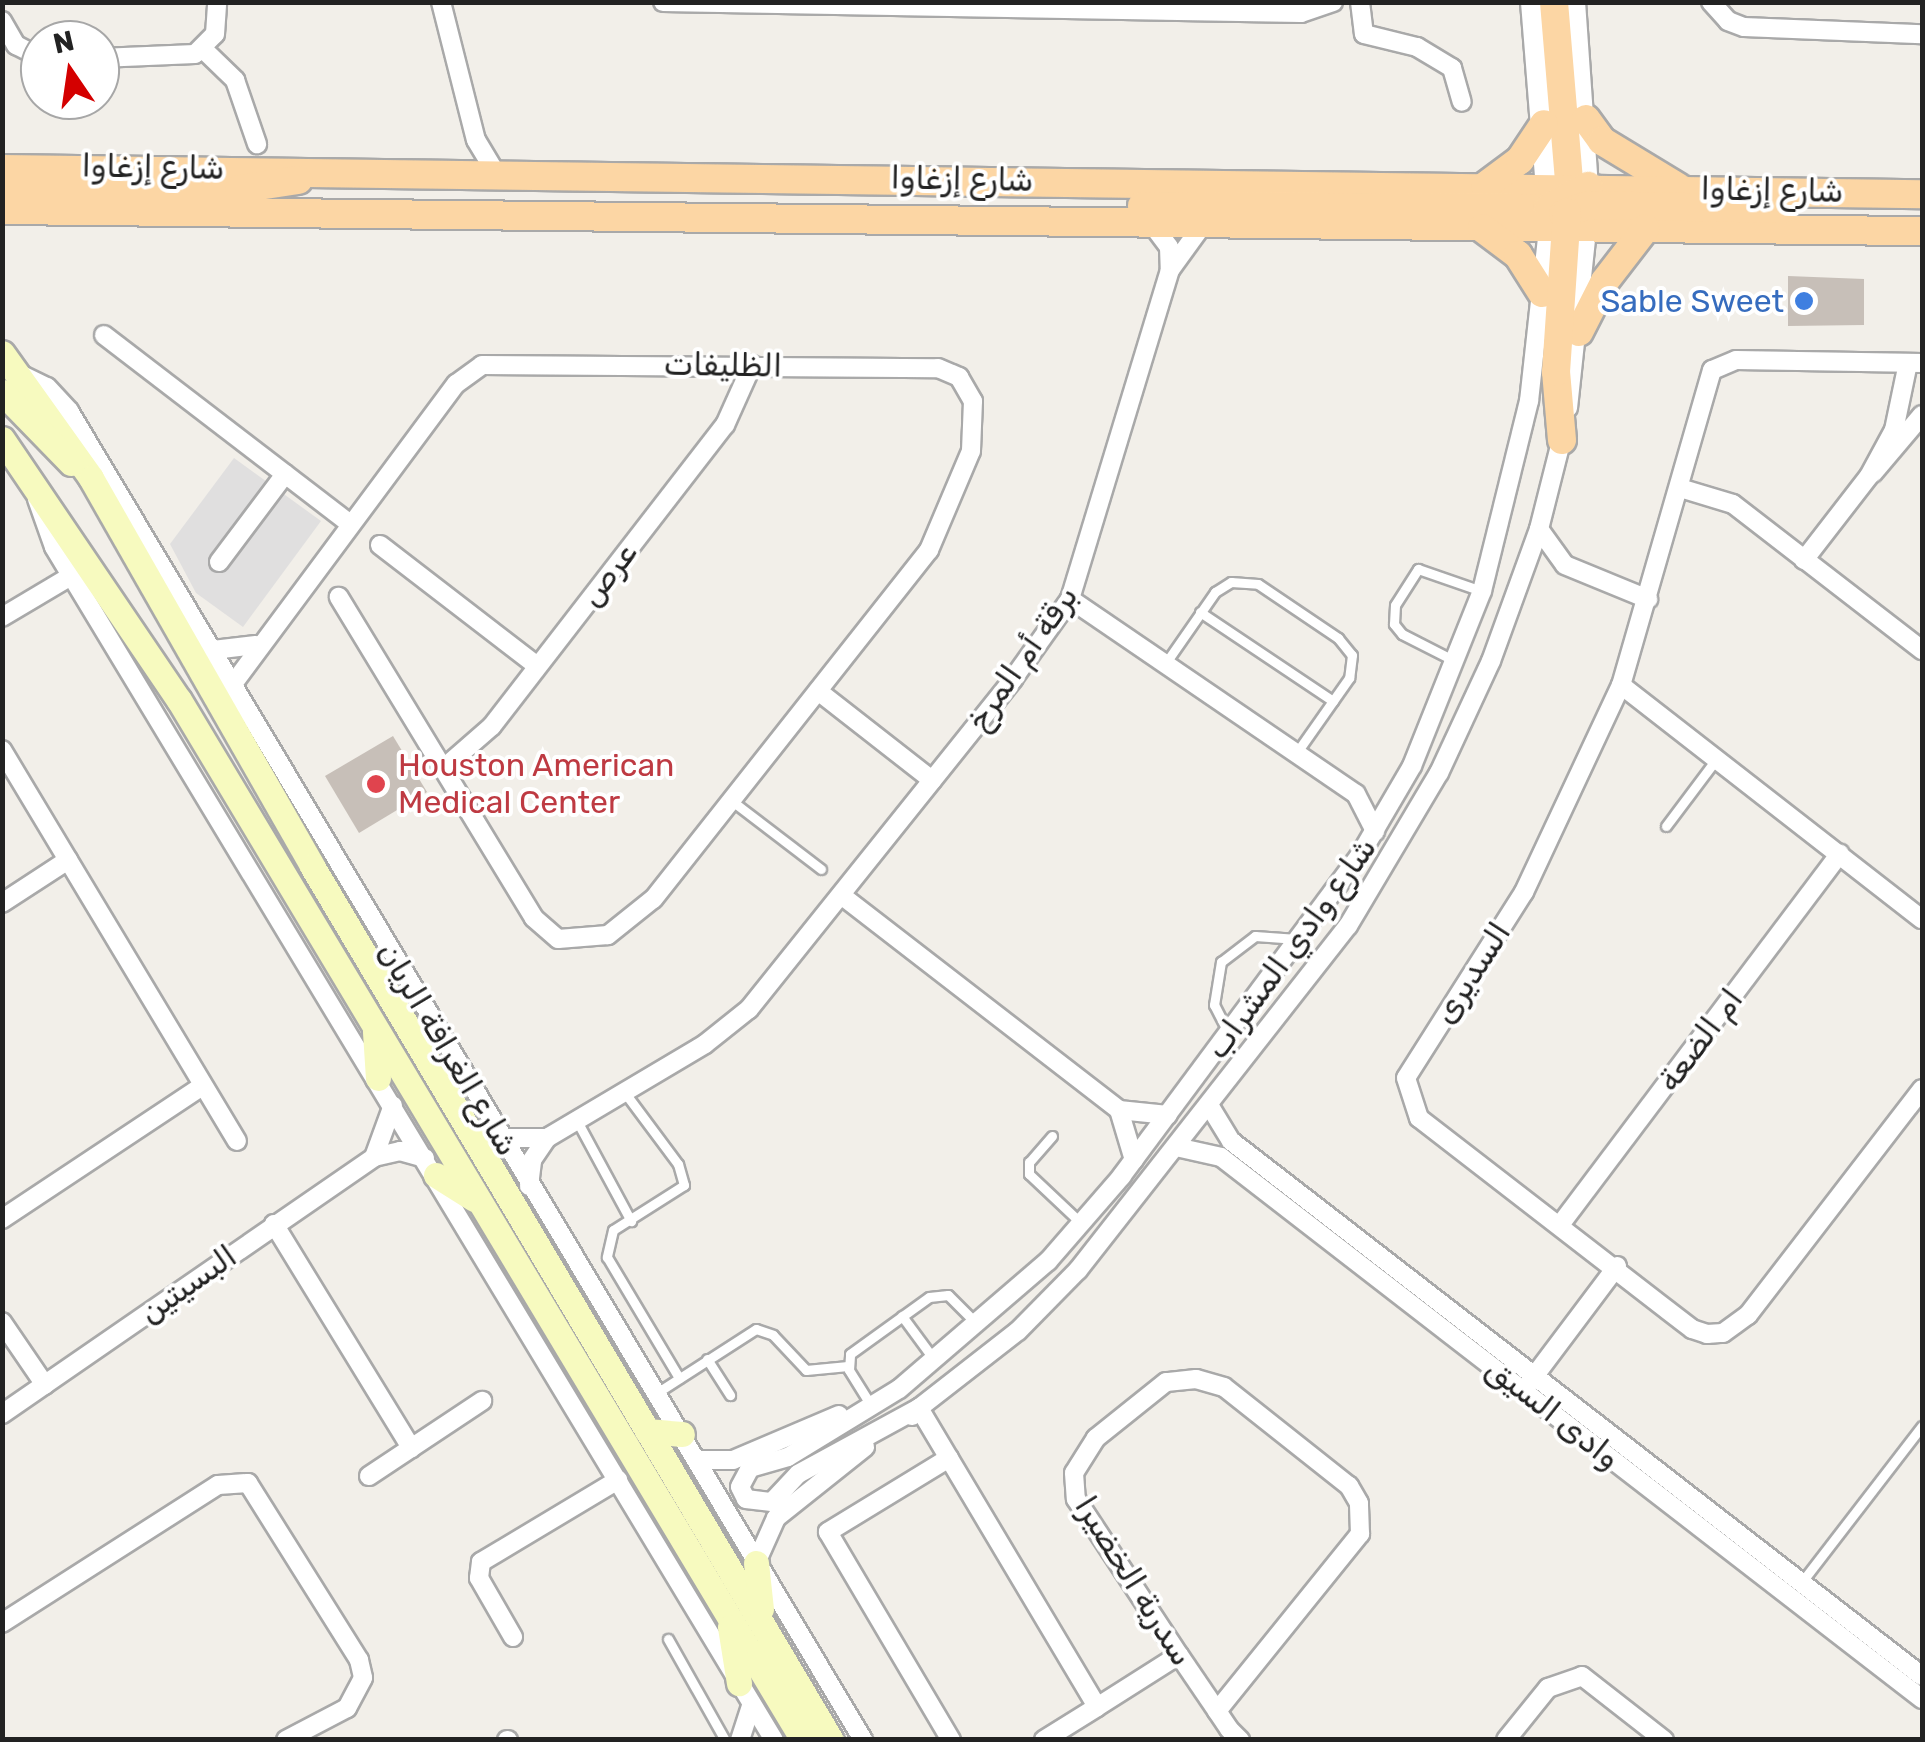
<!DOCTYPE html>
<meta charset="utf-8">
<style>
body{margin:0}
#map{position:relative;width:1925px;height:1742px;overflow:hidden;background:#f2efe9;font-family:Rubik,Cairo,sans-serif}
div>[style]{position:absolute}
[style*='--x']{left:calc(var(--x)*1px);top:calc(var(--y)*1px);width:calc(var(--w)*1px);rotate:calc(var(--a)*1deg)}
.residential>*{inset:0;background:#e0dfdf}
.building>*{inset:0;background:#c7bfb8}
.roads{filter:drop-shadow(2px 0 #a9a9a9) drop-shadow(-2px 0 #a9a9a9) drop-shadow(0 2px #a9a9a9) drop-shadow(0 -2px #a9a9a9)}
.service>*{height:9px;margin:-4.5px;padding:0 4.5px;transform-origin:4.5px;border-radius:4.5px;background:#fff}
.minor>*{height:18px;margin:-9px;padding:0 9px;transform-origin:9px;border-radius:9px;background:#fff}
.tertiary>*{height:22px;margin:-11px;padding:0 11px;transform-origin:11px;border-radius:11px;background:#fff}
.secondary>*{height:25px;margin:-12.5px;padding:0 12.5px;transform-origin:12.5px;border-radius:12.5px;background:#f7fabf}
.primary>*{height:28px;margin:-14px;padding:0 14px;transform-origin:14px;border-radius:14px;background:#fcd6a4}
.dots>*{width:28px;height:28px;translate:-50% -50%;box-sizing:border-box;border:5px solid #fff;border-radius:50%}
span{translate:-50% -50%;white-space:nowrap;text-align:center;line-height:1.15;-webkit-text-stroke:8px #fff;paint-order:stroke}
.street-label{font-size:32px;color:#222}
.shop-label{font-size:32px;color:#366cbe}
.right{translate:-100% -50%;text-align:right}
.health-label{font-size:32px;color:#be3a42}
.left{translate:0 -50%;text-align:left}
.frame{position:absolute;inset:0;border:5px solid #222;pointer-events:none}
.north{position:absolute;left:20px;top:20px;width:100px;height:100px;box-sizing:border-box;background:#fff;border:2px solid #a7a7a7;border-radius:50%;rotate:347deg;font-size:28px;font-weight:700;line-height:40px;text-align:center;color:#222}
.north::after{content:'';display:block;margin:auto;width:35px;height:45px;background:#d40000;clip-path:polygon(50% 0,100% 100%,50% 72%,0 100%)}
</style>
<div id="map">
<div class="residential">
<div style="clip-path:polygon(234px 458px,321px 521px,243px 627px,196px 593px,170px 544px)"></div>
</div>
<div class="building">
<div style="clip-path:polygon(1788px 276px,1864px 279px,1864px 325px,1788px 326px)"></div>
<div style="clip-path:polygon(393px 736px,427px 792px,359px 833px,325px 776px)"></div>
</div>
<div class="roads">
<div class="service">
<div style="--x:1200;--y:612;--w:160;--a:33.8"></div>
<div style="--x:1453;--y:660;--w:57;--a:-153"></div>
<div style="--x:1402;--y:634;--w:13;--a:-129"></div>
<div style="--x:1394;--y:624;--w:19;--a:-87"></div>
<div style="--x:1395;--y:605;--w:43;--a:-57.4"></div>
<div style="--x:1418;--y:569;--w:68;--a:19"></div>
<div style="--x:1165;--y:664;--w:88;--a:-55.2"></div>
<div style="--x:1215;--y:592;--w:19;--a:-32"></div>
<div style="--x:1231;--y:582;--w:27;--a:4"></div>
<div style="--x:1258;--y:584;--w:97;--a:34"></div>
<div style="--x:1338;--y:638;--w:22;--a:51"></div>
<div style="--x:1352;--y:655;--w:23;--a:97"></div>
<div style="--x:1349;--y:678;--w:90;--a:125.1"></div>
<div style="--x:732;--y:801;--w:112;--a:37.4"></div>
<div style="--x:1666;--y:826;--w:85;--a:-53.1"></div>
<div style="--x:1229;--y:1034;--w:33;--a:-117"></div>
<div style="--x:1214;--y:1005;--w:44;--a:-80.8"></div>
<div style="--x:1221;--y:962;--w:43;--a:-37.4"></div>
<div style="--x:1255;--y:936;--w:42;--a:4.1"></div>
<div style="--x:625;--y:1093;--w:89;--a:53.3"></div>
<div style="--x:678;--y:1164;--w:22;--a:74"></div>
<div style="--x:684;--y:1185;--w:84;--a:147.6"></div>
<div style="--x:613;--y:1230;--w:28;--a:103"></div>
<div style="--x:607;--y:1257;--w:141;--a:59.2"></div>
<div style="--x:577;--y:1121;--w:114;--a:61.6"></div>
<div style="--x:1052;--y:1136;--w:35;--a:131"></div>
<div style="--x:1029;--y:1162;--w:12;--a:90"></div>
<div style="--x:1029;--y:1174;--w:71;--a:43.3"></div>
<div style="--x:902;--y:1316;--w:52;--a:53.6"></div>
<div style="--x:707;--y:1359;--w:43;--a:57.4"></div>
<div style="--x:655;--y:1394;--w:120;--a:-32.8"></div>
<div style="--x:756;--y:1329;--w:18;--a:19"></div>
<div style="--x:773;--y:1335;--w:48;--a:46.7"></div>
<div style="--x:806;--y:1370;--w:42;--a:-5.4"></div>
<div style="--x:867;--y:1399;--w:34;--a:-122"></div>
<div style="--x:849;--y:1370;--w:16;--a:-86"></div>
<div style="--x:850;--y:1354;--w:97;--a:-35.8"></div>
<div style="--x:929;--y:1297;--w:19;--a:-6"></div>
<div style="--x:948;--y:1295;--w:41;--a:45"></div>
<div style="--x:1801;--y:1583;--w:198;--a:-52.4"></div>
<div style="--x:668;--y:1639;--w:116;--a:60.6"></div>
</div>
<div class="minor">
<div style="--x:441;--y:2;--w:142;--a:75.8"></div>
<div style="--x:476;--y:140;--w:37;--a:59"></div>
<div style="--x:663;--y:2;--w:638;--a:0.99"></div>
<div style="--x:1301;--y:13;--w:34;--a:-19"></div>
<div style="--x:1360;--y:2;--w:32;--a:83"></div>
<div style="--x:1364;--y:34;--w:55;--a:13.8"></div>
<div style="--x:1417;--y:47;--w:41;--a:31"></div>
<div style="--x:1452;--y:68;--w:35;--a:74"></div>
<div style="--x:1711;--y:2;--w:25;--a:48"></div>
<div style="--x:1728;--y:21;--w:17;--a:21"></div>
<div style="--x:1744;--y:27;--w:178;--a:2.3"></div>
<div style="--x:2;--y:21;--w:28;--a:60"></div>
<div style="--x:16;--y:45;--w:27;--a:27"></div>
<div style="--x:203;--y:49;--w:45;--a:44.1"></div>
<div style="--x:235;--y:80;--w:68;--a:71"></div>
<div style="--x:100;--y:58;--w:95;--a:-2.4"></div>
<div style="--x:195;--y:54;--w:28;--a:-45"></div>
<div style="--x:215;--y:34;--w:32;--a:-86"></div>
<div style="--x:1151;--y:223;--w:30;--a:53"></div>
<div style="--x:1169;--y:247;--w:23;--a:88"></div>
<div style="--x:1548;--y:229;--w:173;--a:96.3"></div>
<div style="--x:1529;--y:401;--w:196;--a:103.9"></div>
<div style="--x:1482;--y:591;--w:188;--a:111.8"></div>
<div style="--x:1412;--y:766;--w:103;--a:120.3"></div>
<div style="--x:1360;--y:855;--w:400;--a:126.6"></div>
<div style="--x:1122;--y:1176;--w:113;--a:131"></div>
<div style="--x:1048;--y:1261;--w:196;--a:139.3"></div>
<div style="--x:899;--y:1389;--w:130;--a:148.5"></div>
<div style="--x:788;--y:1457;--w:40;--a:164"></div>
<div style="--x:750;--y:1468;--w:21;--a:118"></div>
<div style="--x:740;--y:1487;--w:13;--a:63"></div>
<div style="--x:746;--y:1499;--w:26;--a:7"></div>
<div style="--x:772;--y:1502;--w:38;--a:-47"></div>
<div style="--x:798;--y:1474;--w:138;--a:-28.6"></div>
<div style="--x:919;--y:1408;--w:125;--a:-37.9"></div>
<div style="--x:1018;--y:1331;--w:86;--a:-45.5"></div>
<div style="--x:1078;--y:1270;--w:437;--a:-51.9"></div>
<div style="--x:1348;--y:926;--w:178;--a:-59.3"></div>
<div style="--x:1439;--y:773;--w:123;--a:-65.1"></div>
<div style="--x:1491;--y:661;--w:140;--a:-70"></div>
<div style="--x:1539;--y:529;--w:98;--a:-75.8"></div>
<div style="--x:104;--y:335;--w:309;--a:37.5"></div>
<div style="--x:1922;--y:363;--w:186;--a:-179.1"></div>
<div style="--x:1736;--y:360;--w:26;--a:157"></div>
<div style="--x:1712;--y:370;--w:328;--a:106.1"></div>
<div style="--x:1621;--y:685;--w:229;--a:115.1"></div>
<div style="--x:1524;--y:892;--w:220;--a:122.4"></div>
<div style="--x:1406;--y:1078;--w:42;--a:72"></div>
<div style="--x:1419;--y:1118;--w:345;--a:37.7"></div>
<div style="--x:1692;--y:1329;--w:16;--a:18"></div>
<div style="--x:1707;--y:1334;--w:16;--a:-4"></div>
<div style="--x:1723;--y:1333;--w:31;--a:-36"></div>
<div style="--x:1748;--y:1315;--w:285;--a:-52.4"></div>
<div style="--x:18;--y:373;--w:32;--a:26"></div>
<div style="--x:47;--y:387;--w:33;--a:47"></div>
<div style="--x:69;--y:411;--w:1548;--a:59.14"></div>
<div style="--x:1568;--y:408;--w:179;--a:-83.9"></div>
<div style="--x:1873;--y:473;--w:76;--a:-49.8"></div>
<div style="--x:1680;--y:488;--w:55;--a:16.8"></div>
<div style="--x:1733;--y:504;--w:239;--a:37.7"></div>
<div style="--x:37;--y:499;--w:51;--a:70.5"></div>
<div style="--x:54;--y:547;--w:1393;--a:58.89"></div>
<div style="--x:1539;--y:529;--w:44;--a:54.2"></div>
<div style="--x:1565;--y:565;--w:90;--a:22.3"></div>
<div style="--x:380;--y:545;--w:197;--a:37.6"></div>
<div style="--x:1804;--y:560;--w:106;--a:-52.3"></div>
<div style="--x:1869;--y:476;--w:52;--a:-61.5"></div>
<div style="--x:1894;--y:430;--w:68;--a:-78.2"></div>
<div style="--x:219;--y:562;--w:110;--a:-53.1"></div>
<div style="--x:1070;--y:599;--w:346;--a:34.3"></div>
<div style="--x:1356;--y:794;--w:42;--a:62.8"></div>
<div style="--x:2;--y:617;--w:80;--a:-30.7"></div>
<div style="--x:213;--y:650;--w:43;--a:-6.6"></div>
<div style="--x:233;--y:684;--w:374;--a:-53.4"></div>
<div style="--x:456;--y:384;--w:32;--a:-36"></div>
<div style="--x:482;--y:365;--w:456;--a:0.4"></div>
<div style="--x:938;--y:368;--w:23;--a:23"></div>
<div style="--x:959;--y:377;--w:28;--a:60"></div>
<div style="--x:973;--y:401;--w:50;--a:92.3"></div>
<div style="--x:971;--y:451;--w:108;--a:113"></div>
<div style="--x:929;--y:550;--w:445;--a:128.3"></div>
<div style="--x:653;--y:899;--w:58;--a:141.3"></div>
<div style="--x:608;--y:935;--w:50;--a:175.4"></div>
<div style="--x:558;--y:939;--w:32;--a:-139"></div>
<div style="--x:534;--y:918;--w:376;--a:-121.3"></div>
<div style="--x:1621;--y:685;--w:381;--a:37.9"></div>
<div style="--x:818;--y:691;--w:145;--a:38"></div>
<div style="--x:2;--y:750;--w:456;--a:59"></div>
<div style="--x:445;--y:767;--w:62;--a:-41.1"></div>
<div style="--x:492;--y:726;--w:381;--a:-52.3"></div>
<div style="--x:725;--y:425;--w:66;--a:-65.8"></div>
<div style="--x:841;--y:895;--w:351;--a:37.7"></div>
<div style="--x:1119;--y:1110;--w:49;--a:5.8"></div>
<div style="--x:2;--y:903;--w:79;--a:-33.1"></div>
<div style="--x:1209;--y:1105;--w:42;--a:58.6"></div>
<div style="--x:1231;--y:1141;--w:874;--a:37.75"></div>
<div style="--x:1119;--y:1110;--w:52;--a:73.3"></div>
<div style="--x:500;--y:1138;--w:47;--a:0"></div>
<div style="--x:547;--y:1138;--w:184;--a:-30.7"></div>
<div style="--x:705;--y:1044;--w:56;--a:-38.5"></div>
<div style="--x:749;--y:1009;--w:423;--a:-51.3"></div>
<div style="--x:1013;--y:679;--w:98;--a:-54.5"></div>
<div style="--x:1070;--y:599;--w:344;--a:-73.1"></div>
<div style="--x:1170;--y:270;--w:58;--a:-54.1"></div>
<div style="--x:1176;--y:1147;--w:46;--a:12.5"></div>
<div style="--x:1221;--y:1157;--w:886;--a:37.71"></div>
<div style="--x:374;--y:1157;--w:55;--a:-69.9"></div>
<div style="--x:529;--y:1186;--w:26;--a:-83"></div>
<div style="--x:532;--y:1160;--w:27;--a:-56"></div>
<div style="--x:2;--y:1219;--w:240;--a:-33.6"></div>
<div style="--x:274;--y:1224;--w:263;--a:58.5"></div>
<div style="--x:1560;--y:1225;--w:465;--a:-53"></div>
<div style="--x:2;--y:1322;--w:76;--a:55.7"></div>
<div style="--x:1530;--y:1382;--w:145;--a:-53.1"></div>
<div style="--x:2;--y:1414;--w:452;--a:-34.6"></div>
<div style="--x:374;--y:1157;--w:27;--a:-13"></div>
<div style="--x:400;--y:1151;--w:26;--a:16"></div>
<div style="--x:912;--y:1416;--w:11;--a:-49"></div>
<div style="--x:919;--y:1408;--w:348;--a:59.2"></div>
<div style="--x:1097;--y:1707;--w:97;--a:-32.4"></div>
<div style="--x:949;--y:1458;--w:142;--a:148.6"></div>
<div style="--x:828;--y:1532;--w:242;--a:59.4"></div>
<div style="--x:697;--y:1460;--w:36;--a:0"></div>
<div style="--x:733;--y:1460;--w:115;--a:-23"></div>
<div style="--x:369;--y:1476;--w:136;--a:-33.6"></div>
<div style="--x:756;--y:1563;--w:49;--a:-66"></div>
<div style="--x:776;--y:1518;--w:114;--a:-38.6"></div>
<div style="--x:2;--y:1623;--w:256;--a:-32.6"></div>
<div style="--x:218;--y:1485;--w:30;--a:-4"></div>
<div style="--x:248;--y:1483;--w:209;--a:57.9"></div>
<div style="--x:359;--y:1660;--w:18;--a:77"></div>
<div style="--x:363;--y:1678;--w:34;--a:118"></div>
<div style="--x:347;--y:1708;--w:69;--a:152.3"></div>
<div style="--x:513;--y:1637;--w:68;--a:-120"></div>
<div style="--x:479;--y:1578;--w:16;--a:-83"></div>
<div style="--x:481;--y:1562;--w:160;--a:-30.9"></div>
<div style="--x:1217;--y:1711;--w:228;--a:-51.1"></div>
<div style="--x:1360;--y:1534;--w:31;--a:-92"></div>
<div style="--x:1359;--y:1503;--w:20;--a:-120"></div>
<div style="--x:1349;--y:1486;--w:159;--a:-141.6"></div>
<div style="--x:1224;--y:1387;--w:29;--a:-164"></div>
<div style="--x:1196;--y:1379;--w:30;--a:174"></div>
<div style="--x:1166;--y:1382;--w:90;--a:141.3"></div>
<div style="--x:1096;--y:1438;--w:41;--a:122.2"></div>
<div style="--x:1074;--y:1473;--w:26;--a:86"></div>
<div style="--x:1076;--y:1499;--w:187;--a:56.6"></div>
<div style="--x:1179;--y:1655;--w:68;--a:55.8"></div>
<div style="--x:1217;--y:1711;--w:22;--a:56"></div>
<div style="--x:1229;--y:1729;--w:16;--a:45"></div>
<div style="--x:507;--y:1740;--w:1;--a:0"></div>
<div style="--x:740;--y:1740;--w:38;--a:-72"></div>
<div style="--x:1044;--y:1740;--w:62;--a:-31.9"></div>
<div style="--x:1506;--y:1740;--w:67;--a:-51.1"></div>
<div style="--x:1548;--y:1688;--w:36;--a:-19"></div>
<div style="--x:1582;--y:1676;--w:104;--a:38"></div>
</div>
<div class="tertiary">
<div style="--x:1532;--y:2;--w:202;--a:85.4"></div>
<div style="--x:1574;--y:2;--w:201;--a:86"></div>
</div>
<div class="secondary">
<div style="--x:2;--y:353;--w:153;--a:54.5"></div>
<div style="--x:91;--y:478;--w:447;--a:60.3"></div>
<div style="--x:312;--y:866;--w:1016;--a:59.3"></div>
<div style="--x:2;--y:392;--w:99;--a:45.8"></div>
<div style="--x:2;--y:439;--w:315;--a:55.9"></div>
<div style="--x:179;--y:700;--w:1213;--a:59.04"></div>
<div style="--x:375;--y:1032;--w:46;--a:86.3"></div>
<div style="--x:436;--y:1175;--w:45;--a:32.3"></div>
<div style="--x:647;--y:1431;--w:35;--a:5"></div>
<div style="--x:756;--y:1563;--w:46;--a:83.8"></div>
<div style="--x:730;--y:1627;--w:57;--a:80.9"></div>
</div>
<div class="primary">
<div style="--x:1554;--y:2;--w:204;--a:85.2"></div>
<div style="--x:1586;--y:119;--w:27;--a:54"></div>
<div style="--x:1602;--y:141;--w:89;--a:31.2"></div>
<div style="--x:2;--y:169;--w:1920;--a:0.75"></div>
<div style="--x:1485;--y:186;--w:44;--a:-36.6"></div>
<div style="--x:1520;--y:160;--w:43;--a:-56.3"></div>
<div style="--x:2;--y:189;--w:237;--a:0"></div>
<div style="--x:239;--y:189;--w:60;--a:-8.7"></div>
<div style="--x:1142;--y:206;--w:406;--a:0.3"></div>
<div style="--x:1548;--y:208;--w:46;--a:-28.8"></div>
<div style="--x:2;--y:210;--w:1920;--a:0.63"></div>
<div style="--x:1563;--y:214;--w:27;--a:-20"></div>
<div style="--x:1588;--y:205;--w:195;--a:1.2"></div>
<div style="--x:1482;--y:228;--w:45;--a:36.9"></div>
<div style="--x:1518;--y:255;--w:45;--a:57.7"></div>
<div style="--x:1579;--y:332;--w:57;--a:-63"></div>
<div style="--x:1605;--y:281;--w:66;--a:-52.4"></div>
<div style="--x:1562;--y:440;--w:68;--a:-95"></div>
<div style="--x:1556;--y:372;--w:160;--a:-86.1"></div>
</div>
</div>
<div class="dots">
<div style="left:1804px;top:301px;background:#3f7fe0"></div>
<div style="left:376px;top:784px;background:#e0444e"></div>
</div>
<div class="street-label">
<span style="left:153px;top:167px;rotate:1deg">شارع إزغاوا</span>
<span style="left:962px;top:179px;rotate:1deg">شارع إزغاوا</span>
<span style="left:1772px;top:190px;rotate:1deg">شارع إزغاوا</span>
<span style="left:723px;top:365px;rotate:1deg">الظليفات</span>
<span style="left:608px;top:574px;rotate:-52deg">عرص</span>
<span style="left:1022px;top:658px;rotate:-55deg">برقة أم المرخ</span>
<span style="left:1291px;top:948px;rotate:-54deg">شارع وادي المشراب</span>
<span style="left:1472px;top:973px;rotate:-57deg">السديرى</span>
<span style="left:1700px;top:1040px;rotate:-53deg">ام الضعة</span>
<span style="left:448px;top:1049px;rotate:59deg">شارع الغرافة الريان</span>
<span style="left:188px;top:1284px;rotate:-35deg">البسيتين</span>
<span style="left:1553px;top:1413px;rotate:38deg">وادى السيق</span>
<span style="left:1134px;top:1581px;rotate:58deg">سدرية الخضيرا</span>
</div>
<div class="shop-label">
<span class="right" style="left:1784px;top:301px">Sable Sweet</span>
</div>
<div class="health-label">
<span class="left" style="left:398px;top:784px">Houston American<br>Medical Center</span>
</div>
<div class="frame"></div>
<div class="north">N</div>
</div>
